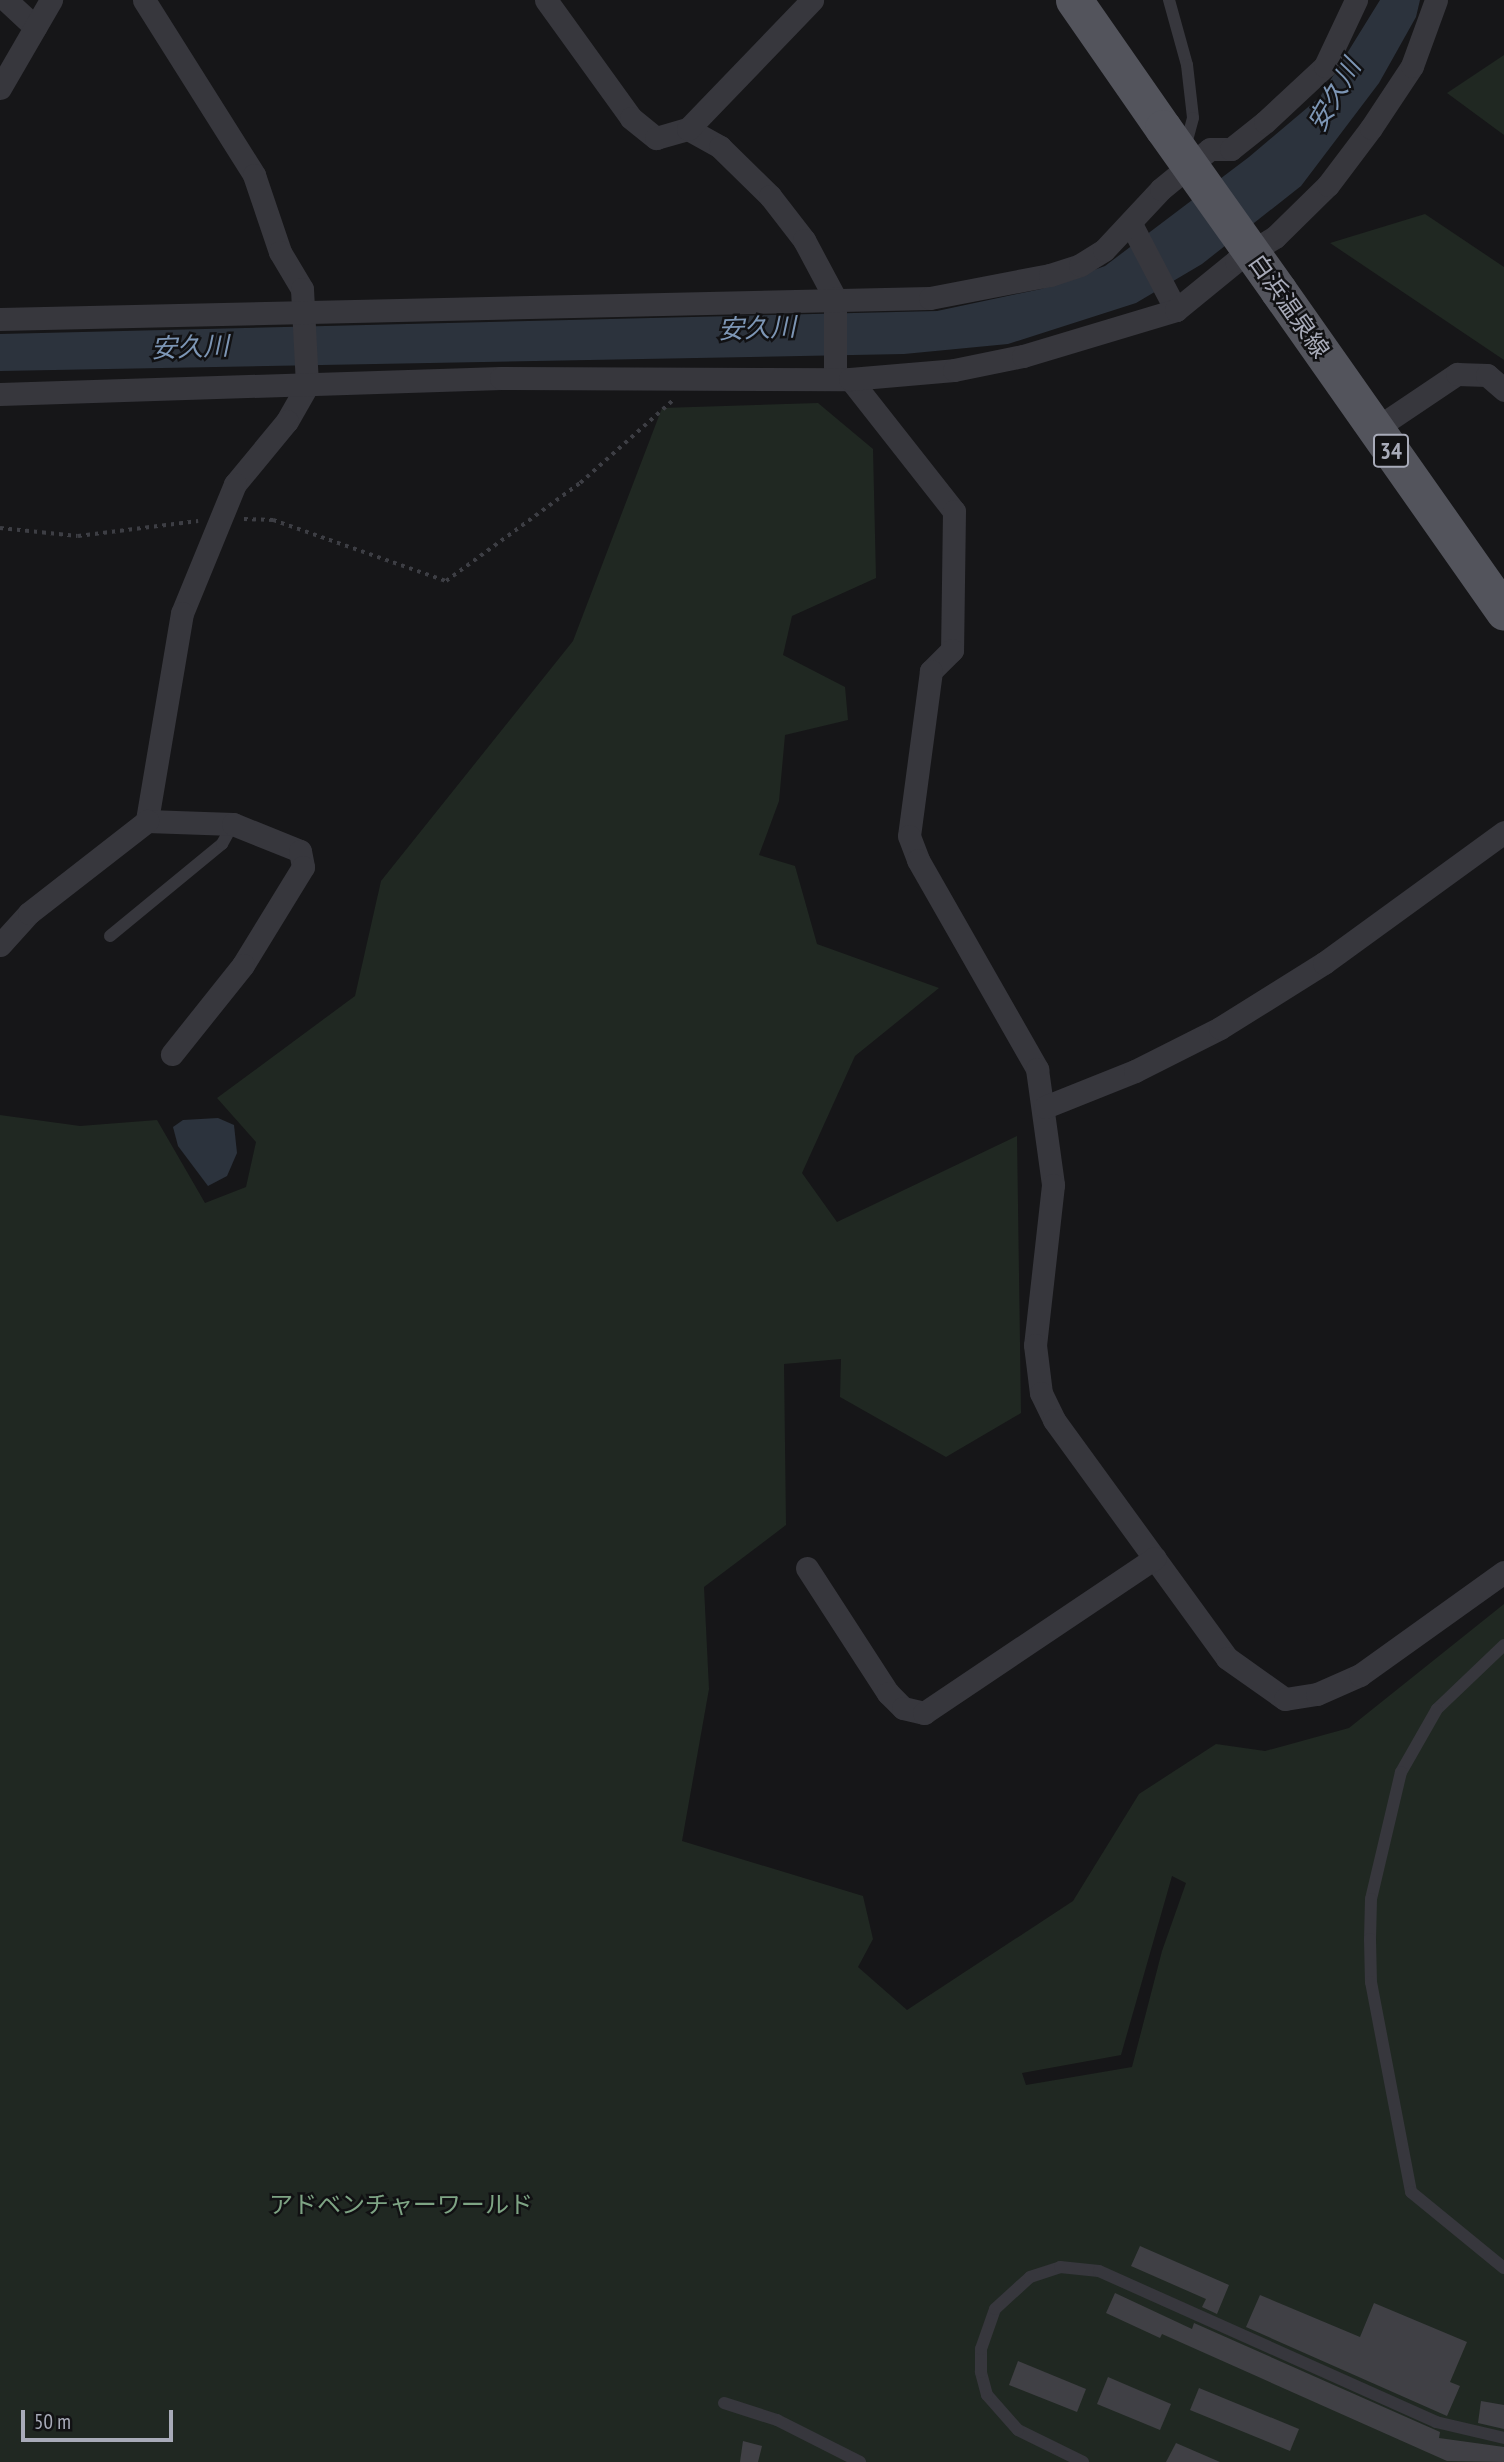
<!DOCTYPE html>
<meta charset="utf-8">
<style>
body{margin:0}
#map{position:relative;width:1504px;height:2462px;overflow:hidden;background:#161618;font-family:"PT Sans Narrow","Noto Sans JP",sans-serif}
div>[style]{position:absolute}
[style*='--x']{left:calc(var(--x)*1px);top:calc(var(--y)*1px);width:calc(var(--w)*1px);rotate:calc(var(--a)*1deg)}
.green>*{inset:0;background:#202822}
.water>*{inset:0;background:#2c333d}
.building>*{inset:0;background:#404045}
.path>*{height:3.5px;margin-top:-1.75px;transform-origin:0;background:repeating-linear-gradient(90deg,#3d3e44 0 3.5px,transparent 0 8.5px)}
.lane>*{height:12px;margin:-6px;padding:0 6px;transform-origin:6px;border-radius:6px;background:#37373d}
.street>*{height:23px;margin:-11.5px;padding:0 11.5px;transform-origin:11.5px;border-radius:11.5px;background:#37373d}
.primary>*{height:37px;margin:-18.5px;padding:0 18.5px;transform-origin:18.5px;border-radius:18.5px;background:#53545c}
.primary-bridge>*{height:37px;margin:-18.5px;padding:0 18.5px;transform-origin:18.5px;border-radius:18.5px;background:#53545c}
span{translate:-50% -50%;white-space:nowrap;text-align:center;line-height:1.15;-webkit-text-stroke:5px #111113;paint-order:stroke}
.shield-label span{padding:2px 5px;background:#111113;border:2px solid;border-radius:5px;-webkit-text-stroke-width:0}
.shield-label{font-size:23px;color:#a8abb9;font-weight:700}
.street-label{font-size:24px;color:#a8abb9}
.park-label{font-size:24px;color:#7ea484}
.water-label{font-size:26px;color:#7d96b5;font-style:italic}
.scale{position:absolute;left:21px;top:2410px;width:152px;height:32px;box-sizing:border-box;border:4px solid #a8abb9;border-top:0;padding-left:9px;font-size:21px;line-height:24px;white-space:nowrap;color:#a8abb9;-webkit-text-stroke:5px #111113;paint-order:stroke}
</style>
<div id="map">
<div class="green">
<div style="clip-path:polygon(1504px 55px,1504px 135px,1447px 93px)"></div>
<div style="clip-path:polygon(1425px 214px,1504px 267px,1504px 360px,1330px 243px)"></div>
<div style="clip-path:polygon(evenodd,818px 403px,873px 449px,876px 578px,792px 616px,783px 655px,845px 687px,848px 720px,785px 735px,779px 801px,759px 855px,795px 866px,817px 944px,939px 988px,855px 1056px,802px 1173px,837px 1222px,1017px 1136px,1021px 1413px,946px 1457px,840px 1397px,841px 1359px,784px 1364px,786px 1525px,704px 1587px,709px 1689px,682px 1841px,863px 1896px,873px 1939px,858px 1967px,907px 2010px,1073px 1901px,1139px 1794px,1216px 1744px,1265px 1751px,1349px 1728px,1504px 1604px,1504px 2462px,0 2462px,0 1115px,80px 1126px,157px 1120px,205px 1203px,246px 1187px,256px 1142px,217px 1098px,355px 996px,381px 881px,573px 641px,662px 408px,818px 403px,1172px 1876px,1186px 1883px,1162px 1951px,1132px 2067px,1026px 2085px,1022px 2073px,1121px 2055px,1172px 1876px)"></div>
</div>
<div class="water">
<div style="clip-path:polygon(1380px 0,1420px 0,1416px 17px,1379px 83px,1301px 186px,1202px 264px,1136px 303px,1008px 344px,904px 354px,0 371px,0 334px,937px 311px,1041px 289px,1105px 266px,1249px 157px,1320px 97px)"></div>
<div style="clip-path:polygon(218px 1118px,234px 1125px,237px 1153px,227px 1176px,208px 1186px,178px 1146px,173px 1127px,183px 1120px)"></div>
</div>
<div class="building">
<div style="clip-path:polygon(1140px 2246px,1229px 2285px,1217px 2314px,1202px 2307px,1206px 2299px,1131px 2266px)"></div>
<div style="clip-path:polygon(1115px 2293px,1192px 2329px,1194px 2323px,1440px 2432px,1439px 2438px,1504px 2447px,1504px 2462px,1447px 2461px,1162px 2334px,1160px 2338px,1106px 2313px)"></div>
<div style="clip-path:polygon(1260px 2295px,1360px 2337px,1374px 2303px,1467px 2342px,1450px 2382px,1460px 2386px,1447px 2416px,1246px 2327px)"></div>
<div style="clip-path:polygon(1018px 2361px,1086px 2389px,1077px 2412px,1009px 2385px)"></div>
<div style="clip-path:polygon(1108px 2377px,1171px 2404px,1160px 2430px,1097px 2404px)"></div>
<div style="clip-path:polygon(1199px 2388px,1299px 2429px,1290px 2451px,1190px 2410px)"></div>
<div style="clip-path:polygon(1481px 2401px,1504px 2405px,1504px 2429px,1478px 2423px)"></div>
<div style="clip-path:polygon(743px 2441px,762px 2446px,758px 2462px,740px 2462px)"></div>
<div style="clip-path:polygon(1176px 2443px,1220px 2462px,1166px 2462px)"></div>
</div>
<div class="path">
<div style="--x:244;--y:519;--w:29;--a:2"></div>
<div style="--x:273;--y:520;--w:183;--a:19.4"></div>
<div style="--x:446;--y:581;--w:166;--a:-36.2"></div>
<div style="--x:580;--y:483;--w:125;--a:-41.7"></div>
<div style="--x:0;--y:528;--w:78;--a:5.9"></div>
<div style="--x:78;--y:536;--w:121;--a:-7.1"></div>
</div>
<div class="lane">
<div style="--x:1169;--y:0;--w:67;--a:74.5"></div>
<div style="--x:1187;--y:65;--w:53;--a:83.5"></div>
<div style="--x:1193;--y:118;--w:31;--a:105"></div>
<div style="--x:110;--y:936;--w:145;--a:-39.4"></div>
<div style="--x:222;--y:844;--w:23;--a:-61"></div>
<div style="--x:1504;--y:1645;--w:93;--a:136.3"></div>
<div style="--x:1437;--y:1709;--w:73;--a:119.7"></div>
<div style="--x:1401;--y:1772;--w:130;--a:103.3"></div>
<div style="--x:1371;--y:1899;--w:40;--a:91.4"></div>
<div style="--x:1370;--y:1939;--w:43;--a:88.7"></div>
<div style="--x:1371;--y:1982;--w:214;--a:79.2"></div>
<div style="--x:1411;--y:2192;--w:120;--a:39.3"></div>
<div style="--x:724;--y:2403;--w:56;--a:17.8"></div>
<div style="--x:777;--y:2420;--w:93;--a:26.8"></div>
<div style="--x:1083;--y:2462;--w:72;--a:-153.8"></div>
<div style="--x:1018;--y:2430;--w:47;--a:-131.5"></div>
<div style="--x:987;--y:2395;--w:24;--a:-105"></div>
<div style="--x:981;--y:2372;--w:23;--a:-90"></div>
<div style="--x:981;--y:2349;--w:42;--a:-70.7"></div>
<div style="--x:995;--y:2309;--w:47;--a:-42.4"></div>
<div style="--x:1030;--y:2277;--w:32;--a:-18"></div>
<div style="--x:1060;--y:2267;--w:39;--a:6"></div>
<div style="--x:1099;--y:2271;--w:369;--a:24.1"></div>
<div style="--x:1436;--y:2422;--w:70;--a:13.2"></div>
</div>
<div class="street">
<div style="--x:6;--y:0;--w:40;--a:43"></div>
<div style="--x:144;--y:0;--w:207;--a:57.8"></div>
<div style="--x:254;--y:175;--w:81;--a:71.3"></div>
<div style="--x:280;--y:252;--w:43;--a:59.3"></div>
<div style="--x:302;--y:289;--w:97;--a:87"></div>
<div style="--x:307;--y:386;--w:40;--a:119.7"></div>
<div style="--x:287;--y:421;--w:82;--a:129.5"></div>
<div style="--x:235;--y:484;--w:139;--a:112.3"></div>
<div style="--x:182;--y:613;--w:211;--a:99.6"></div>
<div style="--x:147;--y:821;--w:86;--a:2"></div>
<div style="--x:233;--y:824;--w:72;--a:21.9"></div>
<div style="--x:300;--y:851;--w:16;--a:79"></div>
<div style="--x:303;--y:867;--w:115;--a:121.5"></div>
<div style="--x:243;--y:965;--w:114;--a:128.6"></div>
<div style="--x:546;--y:0;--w:145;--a:54.2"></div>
<div style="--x:631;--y:118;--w:32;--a:39"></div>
<div style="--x:656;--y:138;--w:33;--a:-16"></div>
<div style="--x:688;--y:129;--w:37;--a:29"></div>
<div style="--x:720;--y:147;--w:70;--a:44.4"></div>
<div style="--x:770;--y:196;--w:56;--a:52.3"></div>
<div style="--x:804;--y:240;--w:66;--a:61.9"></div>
<div style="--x:835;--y:298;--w:79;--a:90"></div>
<div style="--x:0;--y:88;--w:102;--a:-59.9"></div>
<div style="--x:688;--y:129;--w:179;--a:-46.1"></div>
<div style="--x:1131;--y:224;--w:97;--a:62.4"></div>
<div style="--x:0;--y:319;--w:930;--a:-1.29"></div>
<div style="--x:930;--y:298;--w:122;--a:-10.9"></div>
<div style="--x:1050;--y:275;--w:32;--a:-18"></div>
<div style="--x:1080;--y:265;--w:28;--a:-32"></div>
<div style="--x:1104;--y:250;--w:83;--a:-46.9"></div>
<div style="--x:1161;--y:189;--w:63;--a:-39.2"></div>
<div style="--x:1210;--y:149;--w:21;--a:0"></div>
<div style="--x:1231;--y:149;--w:43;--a:-38.5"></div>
<div style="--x:1265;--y:122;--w:82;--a:-43"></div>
<div style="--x:1325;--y:66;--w:73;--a:-64.8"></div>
<div style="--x:850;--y:379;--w:168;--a:51.8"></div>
<div style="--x:954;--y:511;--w:139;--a:90.8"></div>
<div style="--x:952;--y:650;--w:30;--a:135"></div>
<div style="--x:931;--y:671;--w:166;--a:97.6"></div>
<div style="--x:909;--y:836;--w:26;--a:69"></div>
<div style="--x:918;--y:860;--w:241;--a:60.3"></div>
<div style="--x:1037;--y:1069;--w:117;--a:82.1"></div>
<div style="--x:1053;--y:1185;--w:161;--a:96.4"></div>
<div style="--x:1035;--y:1345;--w:48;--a:82.9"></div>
<div style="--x:1041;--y:1393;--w:30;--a:64"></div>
<div style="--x:1054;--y:1420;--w:294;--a:54"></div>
<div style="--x:1227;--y:1658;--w:71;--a:35.3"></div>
<div style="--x:1285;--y:1699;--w:32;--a:-9"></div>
<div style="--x:1317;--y:1694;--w:47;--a:-23.8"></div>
<div style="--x:1360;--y:1675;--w:177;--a:-35.6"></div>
<div style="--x:0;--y:394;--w:501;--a:-1.83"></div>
<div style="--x:501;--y:378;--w:349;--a:0.2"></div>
<div style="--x:850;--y:379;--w:104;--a:-4.9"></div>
<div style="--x:954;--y:370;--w:70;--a:-11.5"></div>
<div style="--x:1023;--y:356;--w:160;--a:-16.7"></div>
<div style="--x:1176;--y:310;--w:77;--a:-39.2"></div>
<div style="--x:1236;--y:261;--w:46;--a:-31.6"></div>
<div style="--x:1275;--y:237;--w:74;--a:-44.5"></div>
<div style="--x:1328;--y:185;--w:71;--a:-53"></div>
<div style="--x:1371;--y:128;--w:74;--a:-56.5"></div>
<div style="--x:1412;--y:66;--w:70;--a:-70"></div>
<div style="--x:1375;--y:429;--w:99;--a:-33.9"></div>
<div style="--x:1457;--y:374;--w:30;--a:2"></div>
<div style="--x:1487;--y:375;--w:23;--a:41"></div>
<div style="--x:0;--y:945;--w:43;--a:-47.8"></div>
<div style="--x:29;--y:913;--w:150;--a:-37.9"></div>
<div style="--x:1045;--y:1107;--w:97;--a:-21.8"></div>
<div style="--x:1135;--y:1071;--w:95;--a:-26.8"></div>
<div style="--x:1220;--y:1028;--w:123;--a:-32"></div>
<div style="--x:1324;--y:963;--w:223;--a:-36"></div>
<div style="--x:807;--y:1568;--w:149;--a:57.1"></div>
<div style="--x:888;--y:1693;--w:21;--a:45"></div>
<div style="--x:903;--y:1708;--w:22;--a:13"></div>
<div style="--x:924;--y:1713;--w:278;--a:-33.9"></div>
</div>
<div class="primary">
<div style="--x:1074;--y:0;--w:156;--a:55.2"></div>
<div style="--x:1278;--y:290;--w:393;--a:54.9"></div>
</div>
<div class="primary-bridge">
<div style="--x:1163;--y:128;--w:199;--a:54.6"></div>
</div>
<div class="shield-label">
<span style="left:1391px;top:451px">34</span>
</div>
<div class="street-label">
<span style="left:1289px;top:306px;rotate:55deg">白浜温泉線</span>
</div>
<div class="park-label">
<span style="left:401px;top:2205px">アドベンチャーワールド</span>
</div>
<div class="water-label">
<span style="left:1334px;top:95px;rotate:-60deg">安久川</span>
<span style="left:757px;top:328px;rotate:-2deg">安久川</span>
<span style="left:190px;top:347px;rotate:-2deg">安久川</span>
</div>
<div class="scale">50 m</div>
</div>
